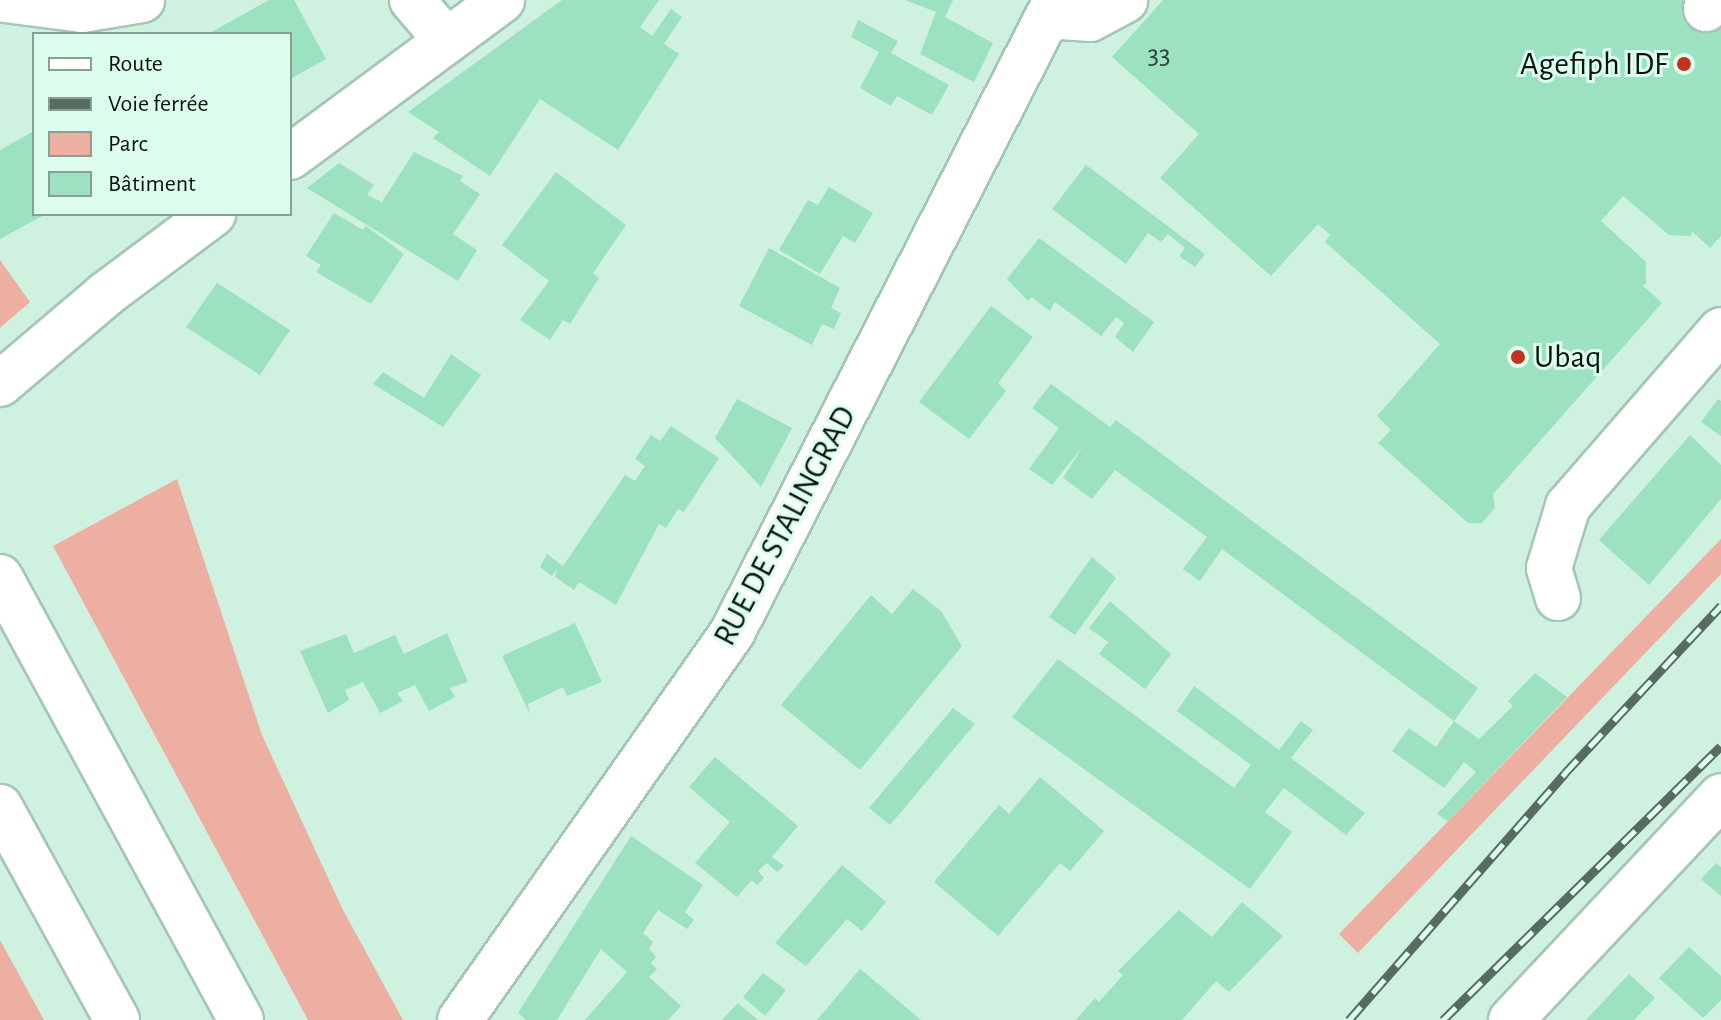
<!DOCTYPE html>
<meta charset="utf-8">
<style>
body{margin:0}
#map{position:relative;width:1721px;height:1020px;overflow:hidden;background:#cff1e0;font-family:"Alegreya Sans",sans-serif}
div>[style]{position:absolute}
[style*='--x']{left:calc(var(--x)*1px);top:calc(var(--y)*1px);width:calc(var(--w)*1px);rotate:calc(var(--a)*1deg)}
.green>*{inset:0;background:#eeafa3}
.building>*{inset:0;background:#9ce1c0}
.roads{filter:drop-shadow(2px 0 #a5c5b5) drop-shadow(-2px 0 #a5c5b5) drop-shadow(0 2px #a5c5b5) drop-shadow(0 -2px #a5c5b5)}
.minor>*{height:44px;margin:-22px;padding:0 22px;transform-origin:22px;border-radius:22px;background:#fff}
.highway>*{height:44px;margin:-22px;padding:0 22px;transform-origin:22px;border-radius:22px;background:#fff}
.rail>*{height:9px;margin-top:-4.5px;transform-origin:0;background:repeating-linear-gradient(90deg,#ddfeed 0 18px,#576b61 0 36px);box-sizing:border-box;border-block:2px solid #576b61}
.dots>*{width:22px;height:22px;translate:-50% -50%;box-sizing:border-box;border:4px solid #ddfeed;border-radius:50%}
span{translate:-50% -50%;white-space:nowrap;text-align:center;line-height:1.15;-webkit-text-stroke:6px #ddfeed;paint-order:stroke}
.number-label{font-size:28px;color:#2e473b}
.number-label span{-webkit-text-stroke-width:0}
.poi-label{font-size:32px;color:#09140f}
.right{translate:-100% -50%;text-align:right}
.left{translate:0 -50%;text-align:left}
.street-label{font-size:32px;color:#09140f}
.legend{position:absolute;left:32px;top:32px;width:260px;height:184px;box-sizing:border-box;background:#ddfeed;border:2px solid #88a094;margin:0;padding:10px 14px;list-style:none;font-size:24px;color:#09140f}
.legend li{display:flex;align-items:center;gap:16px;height:40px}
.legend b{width:40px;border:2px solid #88a094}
</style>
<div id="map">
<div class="green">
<div style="clip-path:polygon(0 260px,30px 302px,0 328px)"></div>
<div style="clip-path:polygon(177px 479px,262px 735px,342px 908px,403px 1020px,308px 1020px,53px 546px)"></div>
<div style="clip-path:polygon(1721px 539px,1721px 574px,1358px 953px,1339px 934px)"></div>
<div style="clip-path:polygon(0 940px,44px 1020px,0 1020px)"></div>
</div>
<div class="building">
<div style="clip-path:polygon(269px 0,294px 0,326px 59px,290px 79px,290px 34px,208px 34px)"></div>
<div style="clip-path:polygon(562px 0,659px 0,640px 27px,652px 36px,671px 9px,682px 17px,664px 44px,679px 54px,618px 150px,540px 99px,490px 176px,433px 138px,439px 132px,408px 112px)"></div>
<div style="clip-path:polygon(905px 0,953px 0,945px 17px,993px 43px,974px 82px,920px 54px,936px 12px)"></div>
<div style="clip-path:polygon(1163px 0,1696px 0,1721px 22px,1721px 236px,1710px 248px,1692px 231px,1691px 236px,1669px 235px,1623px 196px,1601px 221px,1646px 262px,1646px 284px,1642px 285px,1662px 303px,1493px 494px,1495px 508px,1482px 523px,1468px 523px,1378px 443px,1391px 430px,1377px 416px,1440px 344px,1325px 242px,1330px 235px,1318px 224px,1271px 276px,1160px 178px,1199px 134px,1112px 57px)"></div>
<div style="clip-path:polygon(858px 20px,898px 41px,891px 53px,949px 85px,932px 115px,897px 96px,891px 106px,860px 88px,879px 52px,851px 37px)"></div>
<div style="clip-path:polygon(34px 131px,34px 214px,46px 214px,0 239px,0 150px)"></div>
<div style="clip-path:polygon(414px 152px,463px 176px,460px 181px,480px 194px,453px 234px,477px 250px,458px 281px,307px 188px,339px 163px,374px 185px,367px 195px,382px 202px)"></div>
<div style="clip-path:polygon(1086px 165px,1205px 254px,1195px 267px,1179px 256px,1185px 248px,1168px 234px,1161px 242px,1148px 233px,1126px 264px,1052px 209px)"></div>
<div style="clip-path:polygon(556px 172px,626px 225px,593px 273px,599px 278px,570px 324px,563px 320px,550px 340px,520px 320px,549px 281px,502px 245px)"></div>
<div style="clip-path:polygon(829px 187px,873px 213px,855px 243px,843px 236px,820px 274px,779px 250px,808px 200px,818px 205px)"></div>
<div style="clip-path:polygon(334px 213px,363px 230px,366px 226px,404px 254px,371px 304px,316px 272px,321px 265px,306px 256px)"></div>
<div style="clip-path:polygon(1039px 238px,1154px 322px,1133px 352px,1115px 337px,1124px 323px,1116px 317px,1101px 336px,1055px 302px,1050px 311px,1031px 297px,1028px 301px,1007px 279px)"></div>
<div style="clip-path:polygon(769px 248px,840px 288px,831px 308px,841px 313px,834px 329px,822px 324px,812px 345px,739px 306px)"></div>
<div style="clip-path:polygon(217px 283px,290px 330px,260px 375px,186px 327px)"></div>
<div style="clip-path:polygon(991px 306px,1033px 337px,998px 383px,1006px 391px,969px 439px,919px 402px)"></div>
<div style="clip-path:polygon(451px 354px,481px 375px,443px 427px,373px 384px,383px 372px,424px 398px)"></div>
<div style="clip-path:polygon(1051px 384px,1110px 427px,1116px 420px,1478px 688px,1454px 721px,1222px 549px,1200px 581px,1183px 569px,1207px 537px,1115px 470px,1092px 499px,1063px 478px,1083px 446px,1052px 485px,1029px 469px,1059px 428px,1032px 408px)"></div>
<div style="clip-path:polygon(737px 399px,792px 428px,761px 487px,715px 438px)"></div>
<div style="clip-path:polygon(1718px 399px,1721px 401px,1721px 436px,1701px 422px)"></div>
<div style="clip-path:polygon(671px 426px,719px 458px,684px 512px,678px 509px,666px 528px,659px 524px,616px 605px,579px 582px,574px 590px,555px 577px,557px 568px,552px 576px,540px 567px,547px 554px,563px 566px,625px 475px,635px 481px,645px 466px,635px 459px,651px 435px,660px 441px)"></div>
<div style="clip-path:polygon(1690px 435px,1721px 465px,1721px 499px,1649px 585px,1599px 540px)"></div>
<div style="clip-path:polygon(1092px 557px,1116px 578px,1075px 635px,1049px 617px)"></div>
<div style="clip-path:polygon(913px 589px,941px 611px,962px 646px,860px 770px,781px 705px,871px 595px,892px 614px)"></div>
<div style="clip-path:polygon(1110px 601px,1171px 654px,1145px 689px,1099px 654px,1108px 642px,1089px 628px)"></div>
<div style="clip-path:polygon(575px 623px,602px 682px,567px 696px,563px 687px,528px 704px,530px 714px,502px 656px)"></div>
<div style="clip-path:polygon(447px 633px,468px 682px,450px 688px,455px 697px,429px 711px,415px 685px,397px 693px,403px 701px,380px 713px,363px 682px,345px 690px,349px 700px,328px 713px,300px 651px,346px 634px,354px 653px,395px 635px,404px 654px)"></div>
<div style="clip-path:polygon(1058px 659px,1234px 788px,1251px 765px,1177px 711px,1194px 686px,1279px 750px,1301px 721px,1313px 730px,1291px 758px,1365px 813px,1346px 835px,1284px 788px,1265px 812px,1292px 832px,1250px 889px,1012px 717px)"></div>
<div style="clip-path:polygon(1535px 673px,1567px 697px,1448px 821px,1437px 814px,1476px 772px,1464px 762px,1444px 788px,1392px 751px,1409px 728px,1436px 747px,1454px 721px,1479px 739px,1513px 706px,1508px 701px)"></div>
<div style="clip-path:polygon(953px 708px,975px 724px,890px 825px,869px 808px)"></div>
<div style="clip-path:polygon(715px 757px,798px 826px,772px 857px,784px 866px,777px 872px,767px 863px,758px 871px,764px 878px,757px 885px,752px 880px,737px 897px,695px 863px,730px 822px,689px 787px)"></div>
<div style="clip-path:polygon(1040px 777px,1104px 831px,1070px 871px,1060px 863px,998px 936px,934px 882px,999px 805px,1009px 814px)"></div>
<div style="clip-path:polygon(631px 836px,703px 885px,685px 912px,694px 920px,687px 929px,658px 910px,643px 933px,653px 942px,649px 949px,656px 957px,651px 963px,657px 969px,649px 977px,681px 1006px,668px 1020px,585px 1020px,627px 972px,601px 949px,557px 1020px,526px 1020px,518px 1013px)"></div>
<div style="clip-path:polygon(1716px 863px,1721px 867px,1721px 896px,1701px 879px)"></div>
<div style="clip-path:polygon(842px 865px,886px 902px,862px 931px,847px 919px,806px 966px,775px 943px)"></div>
<div style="clip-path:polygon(1242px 902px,1283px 936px,1229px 992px,1216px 981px,1182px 1020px,1076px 1020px,1095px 998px,1099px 1002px,1123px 975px,1118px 971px,1179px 910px,1212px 937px)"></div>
<div style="clip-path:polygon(1689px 947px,1721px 976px,1721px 1000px,1703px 1018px,1659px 978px)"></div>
<div style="clip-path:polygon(860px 969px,870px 977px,921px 1020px,817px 1020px)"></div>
<div style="clip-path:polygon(763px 973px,786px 990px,765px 1016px,743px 997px)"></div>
<div style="clip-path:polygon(1629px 974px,1655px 998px,1634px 1020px,1586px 1020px)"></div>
<div style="clip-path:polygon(738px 1003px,758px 1020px,722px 1020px)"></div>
</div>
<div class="roads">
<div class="minor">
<div style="--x:5;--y:0;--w:78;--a:7.4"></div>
<div style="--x:82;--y:10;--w:61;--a:-9.5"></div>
<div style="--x:412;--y:0;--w:54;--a:49.5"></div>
<div style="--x:1706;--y:9;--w:9;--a:-77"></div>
<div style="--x:1048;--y:16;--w:42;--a:4.1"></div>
<div style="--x:1090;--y:19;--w:40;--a:-28"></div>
<div style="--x:290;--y:157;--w:264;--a:-36.5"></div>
<div style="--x:0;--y:384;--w:139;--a:-40.3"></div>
<div style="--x:106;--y:294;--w:134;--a:-36.8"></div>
<div style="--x:1558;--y:598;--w:31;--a:-107"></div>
<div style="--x:1549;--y:568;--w:65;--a:-73"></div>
<div style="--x:1568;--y:506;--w:233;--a:-49"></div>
<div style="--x:460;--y:1020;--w:475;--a:-54.9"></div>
<div style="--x:733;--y:631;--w:709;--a:-62.89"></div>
<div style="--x:1511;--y:1020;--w:307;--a:-46.8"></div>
</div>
<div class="highway">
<div style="--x:0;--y:577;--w:504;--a:61.45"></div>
<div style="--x:0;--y:807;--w:243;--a:61.2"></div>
</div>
</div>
<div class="rail">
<div style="--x:1349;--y:1020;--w:328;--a:-48.8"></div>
<div style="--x:1565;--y:773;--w:229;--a:-47"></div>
<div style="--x:1443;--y:1020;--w:390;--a:-44.6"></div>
</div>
<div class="dots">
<div style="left:1684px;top:64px;background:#c03320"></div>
<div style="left:1518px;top:357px;background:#c03320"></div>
</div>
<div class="number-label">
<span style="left:1159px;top:55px">33</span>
</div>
<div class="poi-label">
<span class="right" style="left:1668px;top:64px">Agefiph IDF</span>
<span class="left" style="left:1534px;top:357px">Ubaq</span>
</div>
<div class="street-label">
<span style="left:785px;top:526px;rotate:-62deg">RUE DE STALINGRAD</span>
</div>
<ul class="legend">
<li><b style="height:10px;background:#fff"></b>Route</li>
<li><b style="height:10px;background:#576b61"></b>Voie ferrée</li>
<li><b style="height:22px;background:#eeafa3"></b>Parc</li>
<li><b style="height:22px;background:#9ce1c0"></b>Bâtiment</li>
</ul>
</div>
